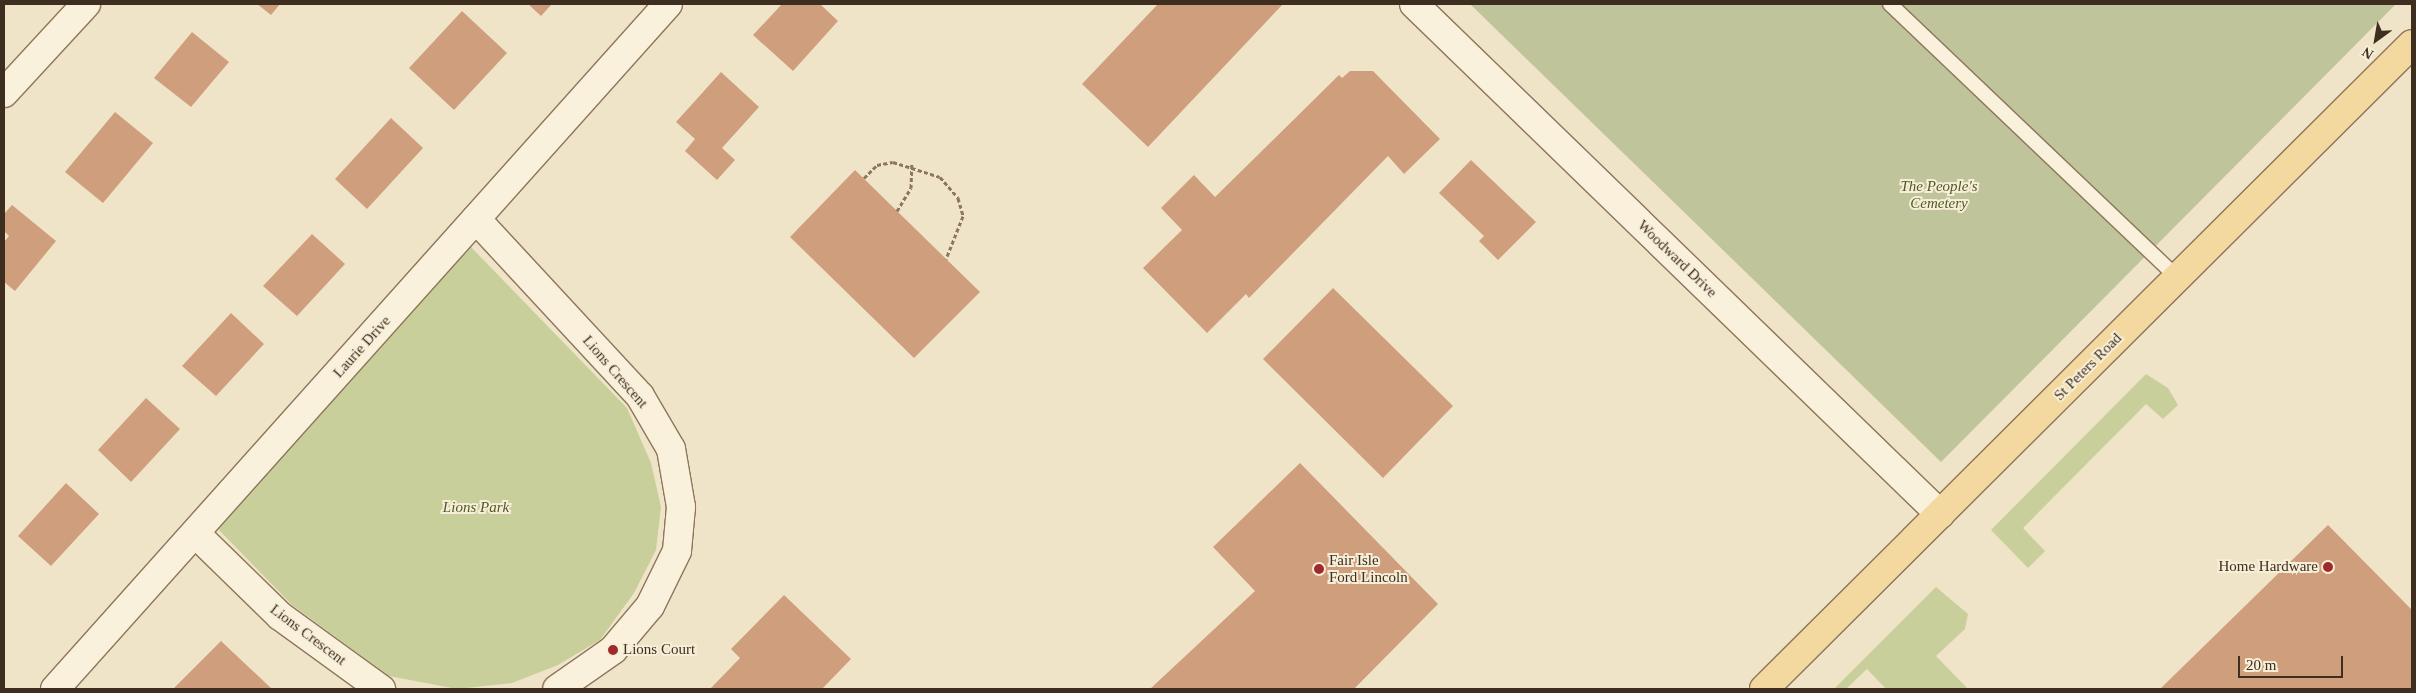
<!DOCTYPE html>
<style>
body{margin:0}
#map{position:relative;width:2416px;height:693px;overflow:hidden;background:#f0e4c8;font-family:Georgia,serif}
div>[style]{position:absolute}
[style*='--x']{left:calc(var(--x)*1px);top:calc(var(--y)*1px);width:calc(var(--w)*1px);rotate:calc(var(--a)*1deg)}
.green>*{inset:0;background:#c9cf9b}
.cemetery>*{inset:0;background:#bfc49a}
.building>*{inset:0;background:#cf9f7d}
.path>*{height:3px;margin-top:-1.5px;transform-origin:0;background:repeating-linear-gradient(90deg,#8d765c 0 4px,transparent 0 6.5px)}
.roads{filter:drop-shadow(1px 0 #8d765c) drop-shadow(-1px 0 #8d765c) drop-shadow(0 1px #8d765c) drop-shadow(0 -1px #8d765c)}
.service>*{height:14px;margin:-7px;padding:0 7px;transform-origin:7px;border-radius:7px;background:#faf1dc}
.minor>*{height:28px;margin:-14px;padding:0 14px;transform-origin:14px;border-radius:14px;background:#faf1dc}
.primary>*{height:28px;margin:-14px;padding:0 14px;transform-origin:14px;border-radius:14px;background:#f3d9a0}
.dots>*{width:14px;height:14px;translate:-50% -50%;box-sizing:border-box;border:2px solid #f7eed8;border-radius:50%}
span{translate:-50% -50%;white-space:nowrap;text-align:center;line-height:1.15;-webkit-text-stroke:4px #f7eed8;paint-order:stroke}
.park-label{font-size:15px;color:#4d5a26;font-style:italic}
.street-label{font-size:15px;color:#3d2e20}
.poi-label{font-size:15px;color:#3d2e20}
.left{translate:0 -50%;text-align:left}
.right{translate:-100% -50%;text-align:right}
.frame{position:absolute;inset:0;border:5px solid #3d2e20;pointer-events:none}
.north{position:absolute;left:2351px;top:15px;width:50px;height:50px;-webkit-text-stroke:4px #f7eed8;paint-order:stroke;rotate:212deg;font-size:14px;font-weight:700;line-height:20px;text-align:center;color:#3d2e20}
.north::after{content:'';display:block;margin:auto;width:18px;height:22px;background:#3d2e20;clip-path:polygon(50% 0,100% 100%,50% 72%,0 100%)}
.scale{position:absolute;left:2238px;top:656px;width:105px;height:22px;box-sizing:border-box;border:2px solid #3d2e20;border-top:0;padding-left:6px;font-size:15px;line-height:18px;white-space:nowrap;color:#3d2e20;-webkit-text-stroke:4px #f7eed8;paint-order:stroke}
</style>
<div id="map">
<div class="green">
<div style="clip-path:polygon(471px 247px,627px 408px,651px 463px,661px 507px,656px 550px,634px 593px,600px 640px,558px 665px,512px 683px,457px 689px,389px 676px,292px 605px,218px 529px)"></div>
<div style="clip-path:polygon(2146px 374px,2168px 388px,2178px 405px,2163px 419px,2146px 404px,2023px 528px,2045px 551px,2028px 568px,1991px 530px)"></div>
<div style="clip-path:polygon(1936px 587px,1968px 614px,1965px 629px,1936px 656px,1968px 689px,1886px 689px,1867px 669px,1846px 689px,1834px 689px)"></div>
</div>
<div class="cemetery">
<div style="clip-path:polygon(1470px 4px,2396px 4px,1941px 462px)"></div>
</div>
<div class="building">
<div style="clip-path:polygon(257px 4px,280px 4px,271px 15px)"></div>
<div style="clip-path:polygon(528px 4px,552px 4px,541px 16px)"></div>
<div style="clip-path:polygon(782px 4px,820px 4px,838px 21px,793px 71px,753px 35px)"></div>
<div style="clip-path:polygon(1158px 4px,1283px 4px,1148px 147px,1082px 84px)"></div>
<div style="clip-path:polygon(462px 11px,507px 53px,454px 110px,409px 68px)"></div>
<div style="clip-path:polygon(192px 32px,229px 62px,191px 107px,154px 78px)"></div>
<div style="clip-path:polygon(1350px 71px,1373px 71px,1440px 139px,1404px 174px,1388px 156px,1249px 298px,1246px 294px,1207px 333px,1143px 268px,1182px 230px,1161px 208px,1194px 175px,1215px 197px,1339px 75px,1342px 78px)"></div>
<div style="clip-path:polygon(721px 72px,759px 107px,722px 148px,735px 160px,717px 180px,685px 151px,695px 139px,676px 122px)"></div>
<div style="clip-path:polygon(115px 112px,153px 143px,103px 203px,65px 172px)"></div>
<div style="clip-path:polygon(391px 118px,423px 148px,367px 209px,335px 179px)"></div>
<div style="clip-path:polygon(1471px 160px,1536px 222px,1498px 260px,1479px 241px,1484px 236px,1439px 193px)"></div>
<div style="clip-path:polygon(855px 170px,980px 292px,914px 358px,790px 237px)"></div>
<div style="clip-path:polygon(12px 205px,56px 241px,15px 291px,4px 282px,4px 242px,9px 236px,4px 231px,4px 214px)"></div>
<div style="clip-path:polygon(312px 234px,345px 264px,297px 316px,263px 286px)"></div>
<div style="clip-path:polygon(1333px 288px,1453px 406px,1383px 478px,1263px 359px)"></div>
<div style="clip-path:polygon(231px 313px,264px 344px,216px 396px,182px 366px)"></div>
<div style="clip-path:polygon(146px 398px,180px 429px,131px 482px,98px 450px)"></div>
<div style="clip-path:polygon(1300px 463px,1438px 604px,1354px 689px,1150px 689px,1255px 591px,1213px 547px)"></div>
<div style="clip-path:polygon(66px 483px,99px 514px,51px 566px,18px 536px)"></div>
<div style="clip-path:polygon(2328px 525px,2412px 610px,2412px 689px,2160px 689px)"></div>
<div style="clip-path:polygon(784px 595px,851px 659px,822px 689px,710px 689px,740px 658px,731px 649px)"></div>
<div style="clip-path:polygon(221px 641px,272px 689px,173px 689px)"></div>
</div>
<div class="path">
<div style="--x:864;--y:178;--w:18;--a:-45"></div>
<div style="--x:877;--y:165;--w:16;--a:-11"></div>
<div style="--x:893;--y:162;--w:49;--a:17.7"></div>
<div style="--x:940;--y:177;--w:28;--a:49"></div>
<div style="--x:958;--y:198;--w:19;--a:74"></div>
<div style="--x:963;--y:216;--w:46;--a:111.6"></div>
<div style="--x:897;--y:211;--w:27;--a:-59"></div>
<div style="--x:911;--y:188;--w:24;--a:-88"></div>
</div>
<div class="roads">
<div class="service">
<div style="--x:1890;--y:4;--w:398;--a:43.6"></div>
</div>
<div class="minor">
<div style="--x:1414;--y:4;--w:733;--a:44.12"></div>
<div style="--x:4;--y:93;--w:121;--a:-47.3"></div>
<div style="--x:476;--y:219;--w:241;--a:47.2"></div>
<div style="--x:640;--y:396;--w:61;--a:59.7"></div>
<div style="--x:671;--y:449;--w:59;--a:80.2"></div>
<div style="--x:681;--y:507;--w:44;--a:95.2"></div>
<div style="--x:677;--y:551;--w:61;--a:116.1"></div>
<div style="--x:650;--y:606;--w:57;--a:130.1"></div>
<div style="--x:613;--y:650;--w:68;--a:145.1"></div>
<div style="--x:196;--y:534;--w:117;--a:44.3"></div>
<div style="--x:280;--y:616;--w:125;--a:35.9"></div>
<div style="--x:55;--y:689;--w:919;--a:-48.17"></div>
</div>
<div class="primary">
<div style="--x:1764;--y:689;--w:914;--a:-44.87"></div>
</div>
</div>
<div class="dots">
<div style="left:2328px;top:567px;background:#9e2a2b"></div>
<div style="left:1319px;top:569px;background:#9e2a2b"></div>
<div style="left:613px;top:650px;background:#9e2a2b"></div>
</div>
<div class="park-label">
<span style="left:1939px;top:195px">The People's<br>Cemetery</span>
<span style="left:476px;top:508px">Lions Park</span>
</div>
<div class="street-label">
<span style="left:1677px;top:259px;rotate:44deg">Woodward Drive</span>
<span style="left:362px;top:347px;rotate:-48deg">Laurie Drive</span>
<span style="left:2088px;top:367px;rotate:-45deg">St Peters Road</span>
<span style="left:615px;top:372px;rotate:49deg">Lions Crescent</span>
<span style="left:308px;top:635px;rotate:37deg">Lions Crescent</span>
</div>
<div class="poi-label">
<span class="left" style="left:1329px;top:569px">Fair Isle<br>Ford Lincoln</span>
<span class="right" style="left:2318px;top:567px">Home Hardware</span>
<span class="left" style="left:623px;top:650px">Lions Court</span>
</div>
<div class="frame"></div>
<div class="north">N</div>
<div class="scale">20 m</div>
</div>
